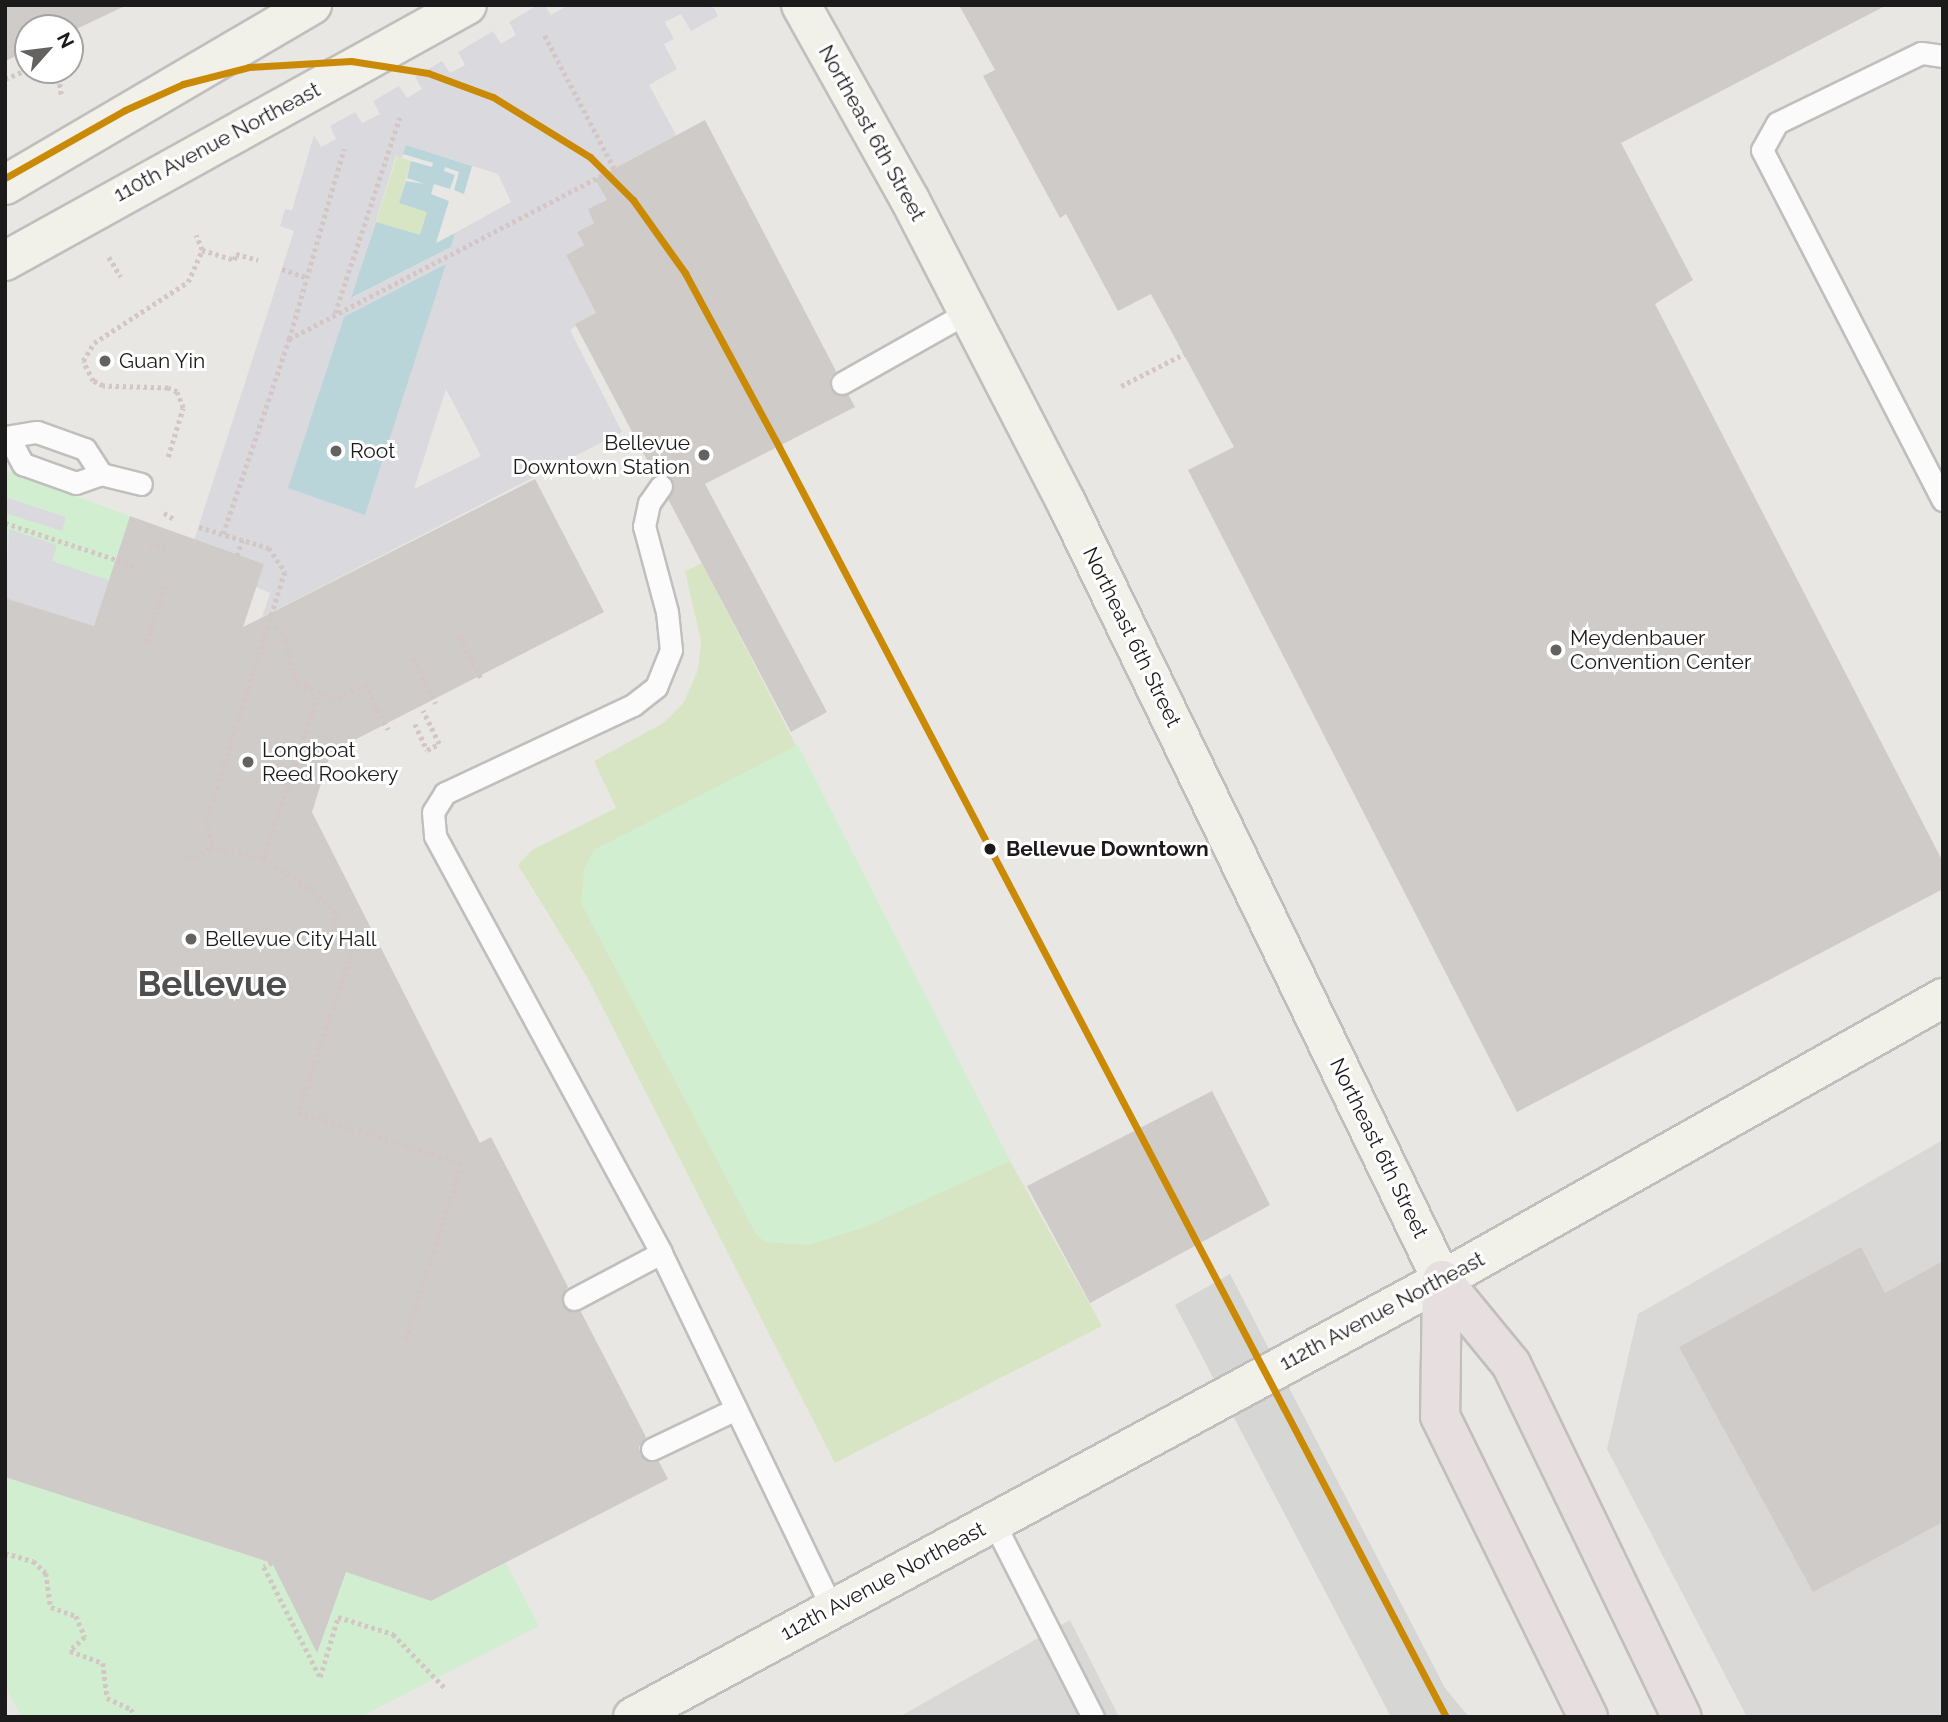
<!DOCTYPE html>
<style>
body{margin:0}
#map{position:relative;width:1948px;height:1722px;overflow:hidden;background:#e9e7e4;font-family:Raleway,sans-serif}
div>[style]{position:absolute}
[style*='--x']{left:calc(var(--x)*1px);top:calc(var(--y)*1px);width:calc(var(--w)*1px);rotate:calc(var(--a)*1deg)}
.grass>*{inset:0;background:#d7e5c4}
.park>*{inset:0;background:#d2eed1}
.parking>*{inset:0;background:#d9d8d7}
.plaza>*{inset:0;background:#dadade}
.water>*{inset:0;background:#b9d5da}
.pier>*{inset:0;background:#d6d6d5}
.building>*{inset:0;background:#cecbc8}
.path>*{height:4.5px;margin-top:-2.25px;transform-origin:0;background:repeating-linear-gradient(90deg,#d3c6c5 0 3.5px,transparent 0 7px)}
.roads{filter:drop-shadow(2px 0 #c0bfbe) drop-shadow(-2px 0 #c0bfbe) drop-shadow(0 2px #c0bfbe) drop-shadow(0 -2px #c0bfbe)}
.lane>*{height:21px;margin:-10.5px;padding:0 10.5px;transform-origin:10.5px;border-radius:10.5px;background:#fcfbfb}
.secondary>*{height:38px;margin:-19px;padding:0 19px;transform-origin:19px;border-radius:19px;background:#f1f0e9}
.highway>*{height:38px;margin:-19px;padding:0 19px;transform-origin:19px;border-radius:19px;background:#e7dee0}
.rail-1>*{height:7px;margin:-3.5px;padding:0 3.5px;transform-origin:3.5px;border-radius:3.5px;background:#cb8a05}
.dots>*{width:19px;height:19px;translate:-50% -50%;box-sizing:border-box;border:4px solid #fff;border-radius:50%}
span{translate:-50% -50%;white-space:nowrap;text-align:center;line-height:1.15;-webkit-text-stroke:6px #fff;paint-order:stroke}
.street-label{font-size:21px;color:#1b1b1b}
.poi-label{font-size:21px;color:#1b1b1b}
.left{translate:0 -50%;text-align:left}
.right{translate:-100% -50%;text-align:right}
.stop-label{font-size:21px;color:#1b1b1b;font-weight:700}
.town-label{font-size:35px;color:#4e4e4e;font-weight:700}
.frame{position:absolute;inset:0;border:7px solid #1b1b1b;pointer-events:none}
.north{position:absolute;left:14px;top:14px;width:70px;height:70px;box-sizing:border-box;background:#fff;border:2px solid #a4a4a4;border-radius:50%;rotate:62deg;font-size:19px;font-weight:700;line-height:28px;text-align:center;color:#1b1b1b}
.north::after{content:'';display:block;margin:auto;width:24px;height:32px;background:#636261;clip-path:polygon(50% 0,100% 100%,50% 72%,0 100%)}
</style>
<div id="map">
<div class="grass">
<div style="clip-path:polygon(397px 156px,411px 161px,399px 203px,428px 212px,420px 236px,376px 222px)"></div>
<div style="clip-path:polygon(702px 563px,1010px 1161px,1102px 1326px,835px 1463px,587px 977px,518px 865px,532px 850px,616px 808px,594px 761px,665px 722px,684px 702px,698px 670px,701px 641px,685px 571px)"></div>
</div>
<div class="park">
<div style="clip-path:polygon(5px 470px,130px 516px,116px 557px,138px 565px,119px 634px,5px 598px)"></div>
<div style="clip-path:polygon(798px 745px,1010px 1161px,865px 1227px,809px 1245px,765px 1242px,756px 1234px,581px 903px,584px 870px,594px 850px)"></div>
<div style="clip-path:polygon(5px 1477px,272px 1563px,317px 1652px,346px 1572px,431px 1601px,506px 1563px,539px 1626px,360px 1717px,21px 1717px,5px 1686px)"></div>
</div>
<div class="parking">
<div style="clip-path:polygon(1943px 1140px,1943px 1717px,1747px 1717px,1607px 1449px,1638px 1314px)"></div>
<div style="clip-path:polygon(1070px 1620px,1119px 1717px,899px 1717px)"></div>
</div>
<div class="plaza">
<div style="clip-path:polygon(evenodd,538px 5px,545px 5px,551px 15px,569px 5px,705px 5px,714px 8px,718px 16px,691px 31px,681px 14px,665px 22px,674px 39px,664px 44px,677px 69px,649px 85px,700px 179px,615px 168px,596px 179px,607px 200px,594px 223px,577px 232px,584px 245px,566px 255px,596px 313px,570px 330px,622px 432px,262px 617px,270px 593px,256px 587px,264px 564px,237px 556px,186px 565px,294px 231px,280px 226px,285px 209px,292px 210px,314px 135px,321px 147px,336px 139px,330px 126px,355px 112px,362px 123px,380px 114px,373px 101px,399px 86px,407px 98px,422px 89px,415px 77px,442px 61px,450px 73px,465px 65px,458px 52px,493px 31px,501px 44px,516px 35px,509px 22px,538px 5px,406px 145px,498px 174px,511px 202px,455px 233px,451px 247px,352px 298px,396px 156px,402px 158px,406px 145px,538px 5px,445px 265px,365px 514px,289px 488px,288px 488px,445px 265px,538px 5px,446px 389px,481px 456px,414px 489px,446px 389px)"></div>
<div style="clip-path:polygon(5px 497px,66px 517px,62px 531px,5px 513px)"></div>
<div style="clip-path:polygon(9px 529px,57px 545px,52px 561px,161px 598px,119px 634px,5px 598px)"></div>
</div>
<div class="water">
<div style="clip-path:polygon(406px 145px,472px 166px,464px 194px,454px 190px,459px 172px,445px 167px,444px 171px,455px 175px,450px 189px,434px 184px,431px 194px,449px 201px,436px 243px,455px 233px,451px 247px,351px 298px,376px 222px,420px 235px,427px 212px,399px 203px,406px 181px,425px 184px,407px 178px,411px 161px,432px 167px,433px 163px,403px 154px)"></div>
<div style="clip-path:polygon(446px 264px,365px 515px,288px 488px,344px 317px)"></div>
</div>
<div class="pier">
<div style="clip-path:polygon(1230px 1274px,1445px 1688px,1469px 1717px,1391px 1717px,1175px 1305px)"></div>
</div>
<div class="building">
<div style="clip-path:polygon(5px 5px,127px 5px,70px 32px,70px 28px,28px 28px,28px 51px,5px 61px)"></div>
<div style="clip-path:polygon(959px 5px,1887px 5px,1621px 143px,1693px 280px,1655px 304px,1943px 862px,1943px 889px,1517px 1112px,1188px 470px,1234px 447px,1151px 294px,1118px 311px,1066px 214px,1060px 218px,983px 76px,995px 70px)"></div>
<div style="clip-path:polygon(705px 120px,836px 371px,830px 377px,830px 389px,836px 395px,848px 394px,855px 407px,705px 484px,827px 712px,791px 732px,668px 499px,673px 480px,663px 473px,655px 475px,575px 324px,596px 313px,566px 255px,584px 245px,577px 232px,594px 223px,588px 209px,607px 200px,595px 179px)"></div>
<div style="clip-path:polygon(535px 479px,604px 612px,331px 752px,312px 812px,480px 1143px,491px 1137px,568px 1287px,563px 1293px,562px 1304px,568px 1310px,580px 1310px,646px 1437px,639px 1447px,641px 1455px,650px 1462px,658px 1460px,668px 1479px,431px 1601px,346px 1572px,317px 1653px,272px 1563px,5px 1477px,5px 598px,94px 626px,130px 516px,264px 564px,243px 627px)"></div>
<div style="clip-path:polygon(1212px 1091px,1270px 1205px,1090px 1303px,1027px 1186px)"></div>
<div style="clip-path:polygon(1861px 1247px,1885px 1293px,1943px 1261px,1943px 1522px,1813px 1592px,1679px 1347px)"></div>
</div>
<div class="path">
<div style="--x:58;--y:70;--w:27;--a:82"></div>
<div style="--x:5;--y:79;--w:25;--a:-23"></div>
<div style="--x:202;--y:250;--w:34;--a:17"></div>
<div style="--x:234;--y:260;--w:6;--a:-72"></div>
<div style="--x:236;--y:254;--w:23;--a:15"></div>
<div style="--x:109;--y:257;--w:23;--a:59"></div>
<div style="--x:282;--y:269;--w:24;--a:19"></div>
<div style="--x:335;--y:313;--w:206;--a:-71.7"></div>
<div style="--x:289;--y:339;--w:367;--a:-27.6"></div>
<div style="--x:614;--y:169;--w:151;--a:-117.6"></div>
<div style="--x:1121;--y:386;--w:71;--a:-26.9"></div>
<div style="--x:168;--y:457;--w:51;--a:-73"></div>
<div style="--x:183;--y:408;--w:17;--a:-111"></div>
<div style="--x:177;--y:392;--w:10;--a:-156"></div>
<div style="--x:168;--y:388;--w:65;--a:-178.2"></div>
<div style="--x:103;--y:386;--w:11;--a:-153"></div>
<div style="--x:93;--y:381;--w:22;--a:-117"></div>
<div style="--x:83;--y:361;--w:21;--a:-59"></div>
<div style="--x:94;--y:343;--w:112;--a:-33"></div>
<div style="--x:188;--y:282;--w:35;--a:-66"></div>
<div style="--x:202;--y:250;--w:16;--a:-112"></div>
<div style="--x:164;--y:513;--w:12;--a:31"></div>
<div style="--x:5;--y:523;--w:140;--a:18.3"></div>
<div style="--x:199;--y:527;--w:73;--a:16.7"></div>
<div style="--x:269;--y:548;--w:29;--a:56"></div>
<div style="--x:285;--y:572;--w:260;--a:107.5"></div>
<div style="--x:207;--y:820;--w:26;--a:81"></div>
<div style="--x:223;--y:534;--w:206;--a:-71.3"></div>
<div style="--x:289;--y:339;--w:198;--a:-73.9"></div>
<div style="--x:149;--y:543;--w:16;--a:18"></div>
<div style="--x:237;--y:556;--w:17;--a:-73"></div>
<div style="--x:276;--y:627;--w:17;--a:54"></div>
<div style="--x:286;--y:641;--w:44;--a:75.7"></div>
<div style="--x:297;--y:684;--w:43;--a:18.9"></div>
<div style="--x:338;--y:698;--w:30;--a:-27"></div>
<div style="--x:365;--y:684;--w:51;--a:62.9"></div>
<div style="--x:460;--y:637;--w:48;--a:62.9"></div>
<div style="--x:146;--y:642;--w:61;--a:-71"></div>
<div style="--x:413;--y:658;--w:51;--a:63.4"></div>
<div style="--x:415;--y:724;--w:29;--a:65"></div>
<div style="--x:427;--y:750;--w:13;--a:-27"></div>
<div style="--x:439;--y:744;--w:37;--a:-116"></div>
<div style="--x:211;--y:846;--w:54;--a:14"></div>
<div style="--x:263;--y:859;--w:53;--a:31.9"></div>
<div style="--x:308;--y:887;--w:38;--a:41"></div>
<div style="--x:337;--y:912;--w:13;--a:108"></div>
<div style="--x:333;--y:924;--w:31;--a:48"></div>
<div style="--x:354;--y:947;--w:174;--a:108.7"></div>
<div style="--x:298;--y:1112;--w:172;--a:17.3"></div>
<div style="--x:462;--y:1163;--w:186;--a:107.6"></div>
<div style="--x:185;--y:855;--w:12;--a:20"></div>
<div style="--x:196;--y:859;--w:20;--a:-41"></div>
<div style="--x:263;--y:859;--w:176;--a:-71.5"></div>
<div style="--x:5;--y:1553;--w:29;--a:16"></div>
<div style="--x:33;--y:1561;--w:18;--a:43"></div>
<div style="--x:46;--y:1573;--w:34;--a:82"></div>
<div style="--x:51;--y:1607;--w:27;--a:20"></div>
<div style="--x:76;--y:1616;--w:23;--a:67"></div>
<div style="--x:85;--y:1637;--w:21;--a:137"></div>
<div style="--x:70;--y:1651;--w:35;--a:20"></div>
<div style="--x:103;--y:1663;--w:35;--a:83"></div>
<div style="--x:107;--y:1698;--w:26;--a:25"></div>
<div style="--x:131;--y:1709;--w:9;--a:63"></div>
<div style="--x:272;--y:1563;--w:9;--a:153"></div>
<div style="--x:264;--y:1567;--w:123;--a:63"></div>
<div style="--x:320;--y:1677;--w:63;--a:-73.3"></div>
<div style="--x:338;--y:1617;--w:58;--a:17.2"></div>
<div style="--x:393;--y:1634;--w:75;--a:46.1"></div>
</div>
<div class="roads">
<div class="lane">
<div style="--x:1943;--y:56;--w:22;--a:-172"></div>
<div style="--x:1921;--y:53;--w:160;--a:154.1"></div>
<div style="--x:1777;--y:123;--w:31;--a:119"></div>
<div style="--x:1762;--y:150;--w:394;--a:62.7"></div>
<div style="--x:842;--y:383;--w:145;--a:-29.4"></div>
<div style="--x:5;--y:437;--w:32;--a:-9"></div>
<div style="--x:37;--y:432;--w:51;--a:19.5"></div>
<div style="--x:85;--y:449;--w:30;--a:57"></div>
<div style="--x:9;--y:438;--w:30;--a:62"></div>
<div style="--x:23;--y:464;--w:56;--a:19.7"></div>
<div style="--x:76;--y:483;--w:27;--a:-20"></div>
<div style="--x:101;--y:474;--w:41;--a:14"></div>
<div style="--x:661;--y:486;--w:21;--a:125"></div>
<div style="--x:649;--y:503;--w:24;--a:102"></div>
<div style="--x:644;--y:526;--w:89;--a:75"></div>
<div style="--x:667;--y:612;--w:38;--a:84"></div>
<div style="--x:671;--y:650;--w:40;--a:112"></div>
<div style="--x:656;--y:687;--w:29;--a:142"></div>
<div style="--x:633;--y:705;--w:208;--a:154.9"></div>
<div style="--x:445;--y:793;--w:22;--a:122"></div>
<div style="--x:433;--y:812;--w:24;--a:85"></div>
<div style="--x:435;--y:836;--w:474;--a:61.5"></div>
<div style="--x:661;--y:1253;--w:394;--a:64.3"></div>
<div style="--x:574;--y:1299;--w:98;--a:-27.9"></div>
<div style="--x:652;--y:1449;--w:93;--a:-25.5"></div>
<div style="--x:993;--y:1521;--w:220;--a:63"></div>
</div>
<div class="secondary">
<div style="--x:801;--y:5;--w:223;--a:60.8"></div>
<div style="--x:910;--y:200;--w:342;--a:62.7"></div>
<div style="--x:1067;--y:504;--w:862;--a:64.21"></div>
<div style="--x:5;--y:185;--w:356;--a:-30.4"></div>
<div style="--x:5;--y:261;--w:528;--a:-28.99"></div>
<div style="--x:633;--y:1717;--w:919;--a:-28.38"></div>
<div style="--x:1442;--y:1280;--w:575;--a:-29.37"></div>
</div>
<div class="highway">
<div style="--x:1442;--y:1280;--w:109;--a:50.6"></div>
<div style="--x:1511;--y:1364;--w:392;--a:64.2"></div>
<div style="--x:1442;--y:1280;--w:136;--a:90.8"></div>
<div style="--x:1440;--y:1416;--w:335;--a:63.8"></div>
</div>
</div>
<div class="rail-1">
<div style="--x:5;--y:178;--w:138;--a:-29.5"></div>
<div style="--x:125;--y:110;--w:64;--a:-24.1"></div>
<div style="--x:183;--y:84;--w:68;--a:-14.4"></div>
<div style="--x:249;--y:67;--w:102;--a:-3.4"></div>
<div style="--x:351;--y:61;--w:78;--a:8.9"></div>
<div style="--x:428;--y:73;--w:69;--a:20.3"></div>
<div style="--x:493;--y:97;--w:114;--a:31.7"></div>
<div style="--x:590;--y:157;--w:61;--a:45"></div>
<div style="--x:633;--y:200;--w:90;--a:54.5"></div>
<div style="--x:685;--y:273;--w:198;--a:61.6"></div>
<div style="--x:779;--y:447;--w:1434;--a:62.29"></div>
</div>
<div class="dots">
<div style="left:105px;top:361px;background:#636261"></div>
<div style="left:336px;top:451px;background:#636261"></div>
<div style="left:704px;top:455px;background:#636261"></div>
<div style="left:1556px;top:650px;background:#636261"></div>
<div style="left:248px;top:762px;background:#636261"></div>
<div style="left:990px;top:849px;background:#1b1b1b"></div>
<div style="left:191px;top:939px;background:#636261"></div>
</div>
<div class="street-label">
<span style="left:872px;top:133px;rotate:61deg">Northeast 6th Street</span>
<span style="left:217px;top:142px;rotate:-28deg">110th Avenue Northeast</span>
<span style="left:1132px;top:637px;rotate:64deg">Northeast 6th Street</span>
<span style="left:1379px;top:1148px;rotate:64deg">Northeast 6th Street</span>
<span style="left:1382px;top:1311px;rotate:-28deg">112th Avenue Northeast</span>
<span style="left:883px;top:1581px;rotate:-28deg">112th Avenue Northeast</span>
</div>
<div class="poi-label">
<span class="left" style="left:119px;top:361px">Guan Yin</span>
<span class="right" style="left:690px;top:455px">Bellevue<br>Downtown Station</span>
<span class="left" style="left:350px;top:451px">Root</span>
<span class="left" style="left:1570px;top:650px">Meydenbauer<br>Convention Center</span>
<span class="left" style="left:262px;top:762px">Longboat<br>Reed Rookery</span>
<span class="left" style="left:205px;top:939px">Bellevue City Hall</span>
</div>
<div class="stop-label">
<span class="left" style="left:1006px;top:849px">Bellevue Downtown</span>
</div>
<div class="town-label">
<span style="left:212px;top:984px">Bellevue</span>
</div>
<div class="frame"></div>
<div class="north">N</div>
</div>
